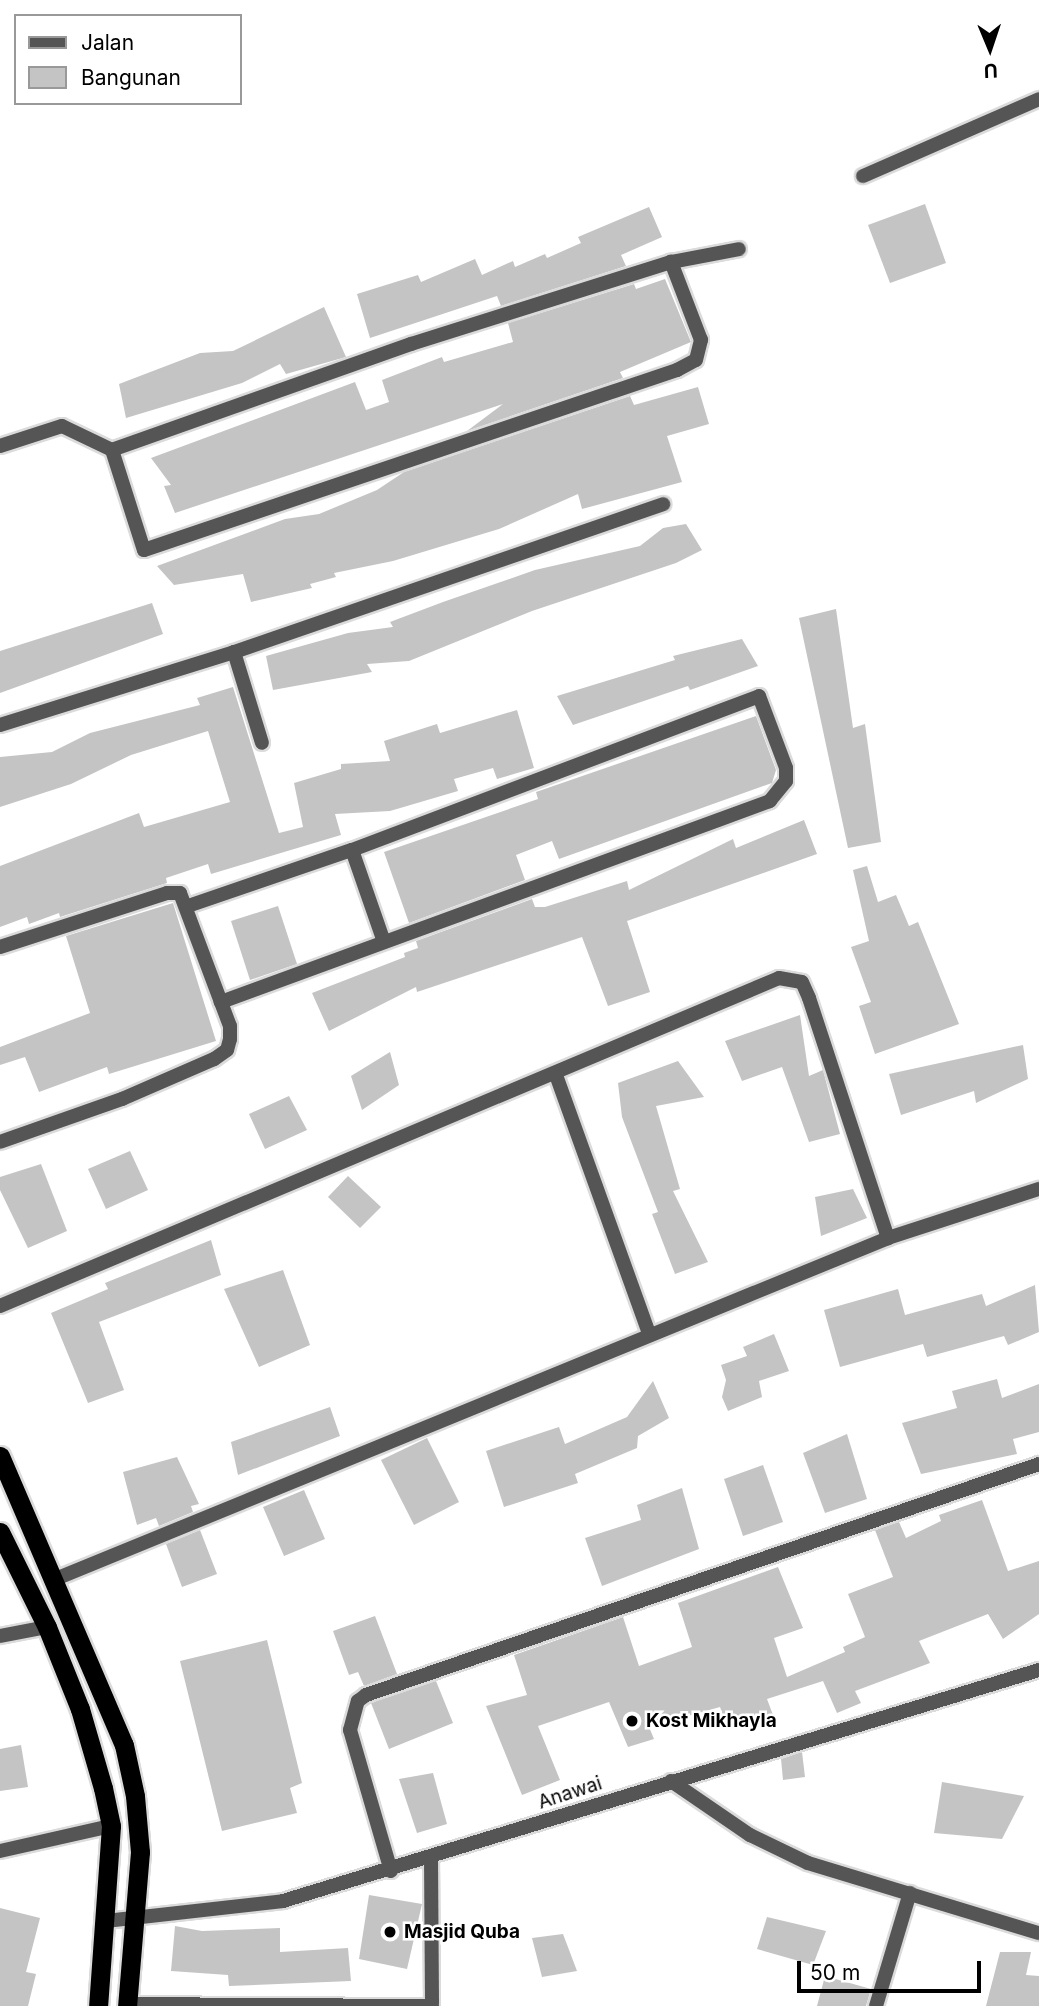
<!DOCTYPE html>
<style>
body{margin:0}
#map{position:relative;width:1039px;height:2006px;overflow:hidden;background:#fff;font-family:Inter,sans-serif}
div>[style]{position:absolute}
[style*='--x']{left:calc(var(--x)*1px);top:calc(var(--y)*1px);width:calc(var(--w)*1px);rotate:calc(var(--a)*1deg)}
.building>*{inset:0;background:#c4c4c4}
.roads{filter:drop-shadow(2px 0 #dbdbdb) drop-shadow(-2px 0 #dbdbdb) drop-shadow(0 2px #dbdbdb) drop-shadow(0 -2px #dbdbdb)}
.minor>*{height:14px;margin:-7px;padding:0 7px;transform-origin:7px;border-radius:7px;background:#555}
.trunk>*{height:19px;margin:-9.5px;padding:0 9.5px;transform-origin:9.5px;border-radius:9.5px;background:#000}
.dots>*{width:19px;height:19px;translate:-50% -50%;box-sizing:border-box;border:4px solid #fff;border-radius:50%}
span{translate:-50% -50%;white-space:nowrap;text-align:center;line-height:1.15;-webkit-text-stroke:5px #fff;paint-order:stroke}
.poi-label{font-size:19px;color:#000;font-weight:700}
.left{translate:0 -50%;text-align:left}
.street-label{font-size:19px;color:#000}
.legend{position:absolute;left:14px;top:14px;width:228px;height:91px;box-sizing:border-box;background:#fff;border:2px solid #999;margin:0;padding:9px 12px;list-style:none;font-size:21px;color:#000}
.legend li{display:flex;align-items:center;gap:14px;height:35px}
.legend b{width:35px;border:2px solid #999}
.north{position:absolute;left:955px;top:14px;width:70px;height:70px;-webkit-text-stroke:5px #fff;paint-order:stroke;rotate:178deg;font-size:19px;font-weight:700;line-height:28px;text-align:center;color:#000}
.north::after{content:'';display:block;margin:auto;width:24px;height:32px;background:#000;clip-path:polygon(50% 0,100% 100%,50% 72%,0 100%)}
.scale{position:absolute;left:797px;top:1961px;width:184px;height:32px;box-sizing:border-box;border:4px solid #000;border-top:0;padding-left:9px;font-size:21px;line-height:24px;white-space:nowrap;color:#000;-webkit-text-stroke:5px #fff;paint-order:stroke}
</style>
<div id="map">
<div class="building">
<div style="clip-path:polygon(925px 204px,946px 263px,890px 283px,868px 225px)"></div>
<div style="clip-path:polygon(649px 207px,662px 237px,621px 255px,626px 266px,501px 306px,497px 296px,370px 338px,357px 294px,418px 275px,421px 282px,475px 259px,482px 275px,513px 261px,515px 267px,545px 254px,547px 258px,581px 243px,578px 237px)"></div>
<div style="clip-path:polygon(665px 279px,691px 342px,620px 372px,623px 378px,467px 431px,503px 404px,175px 513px,164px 486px,171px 485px,151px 458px,355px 382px,366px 410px,389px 402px,382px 380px,442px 357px,444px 362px,513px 342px,508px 323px,634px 284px,636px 289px)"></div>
<div style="clip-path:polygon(324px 307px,346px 357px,286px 374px,280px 364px,242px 383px,126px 418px,119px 384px,200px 353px,233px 351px)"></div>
<div style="clip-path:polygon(698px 387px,709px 424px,667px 436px,682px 482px,582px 509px,578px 494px,499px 529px,393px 561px,334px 573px,336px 577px,310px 584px,312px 588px,251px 602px,243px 574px,174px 585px,157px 566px,285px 519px,319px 514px,377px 490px,404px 472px,630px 396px,634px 405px)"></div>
<div style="clip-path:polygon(686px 524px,702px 550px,676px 563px,532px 611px,409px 661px,367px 664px,372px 672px,273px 690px,266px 656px,348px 633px,393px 627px,390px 622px,443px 602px,535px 570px,640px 546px,663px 528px)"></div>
<div style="clip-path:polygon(152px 603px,163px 634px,0 693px,0 651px)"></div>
<div style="clip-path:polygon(836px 609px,853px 728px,865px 724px,881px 842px,848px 848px,799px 618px)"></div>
<div style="clip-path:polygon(742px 639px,758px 666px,690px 690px,688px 686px,573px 725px,557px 696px,675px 660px,673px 656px)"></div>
<div style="clip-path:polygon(233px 687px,279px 833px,303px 827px,294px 783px,341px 769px,341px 764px,390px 761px,384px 741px,437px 724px,440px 733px,517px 710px,534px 768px,497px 779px,493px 768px,454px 779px,458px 791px,390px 811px,335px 814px,341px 835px,211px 874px,208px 864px,166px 878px,167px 883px,60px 917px,59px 913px,29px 924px,27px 917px,0 927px,0 866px,139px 813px,144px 827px,230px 802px,208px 731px,131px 755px,71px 784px,0 807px,0 757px,52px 752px,90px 733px,200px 705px,197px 698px)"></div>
<div style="clip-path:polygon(756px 716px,776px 770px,772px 783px,559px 859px,552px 841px,516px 855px,525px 880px,409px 923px,384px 852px,538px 799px,536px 792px)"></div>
<div style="clip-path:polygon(804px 820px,817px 854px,627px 921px,650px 992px,608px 1006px,582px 937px,417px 992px,416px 987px,329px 1031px,312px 993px,405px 957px,404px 953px,418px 948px,416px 941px,532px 899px,535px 907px,545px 907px,627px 881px,629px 890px,733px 839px,736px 848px)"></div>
<div style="clip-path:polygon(867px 866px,878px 902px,896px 895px,909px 926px,918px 922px,959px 1024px,875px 1054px,859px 1006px,871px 1002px,851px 947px,869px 941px,853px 870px)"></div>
<div style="clip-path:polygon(173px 903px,216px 1041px,109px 1074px,107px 1067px,39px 1092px,25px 1057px,0 1065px,0 1047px,90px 1013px,66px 936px)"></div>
<div style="clip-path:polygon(278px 906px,297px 964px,250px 980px,231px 921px)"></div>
<div style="clip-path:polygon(800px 1015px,809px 1076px,823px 1070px,840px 1134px,809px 1142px,782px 1067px,742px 1081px,725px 1041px)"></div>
<div style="clip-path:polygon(1023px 1045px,1028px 1079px,976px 1103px,974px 1091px,901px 1115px,889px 1074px)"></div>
<div style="clip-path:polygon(390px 1052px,399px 1085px,362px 1110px,351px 1076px)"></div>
<div style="clip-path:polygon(678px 1061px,704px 1097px,656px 1106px,680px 1189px,673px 1191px,708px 1262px,675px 1274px,652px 1214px,658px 1212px,622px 1117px,618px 1083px)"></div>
<div style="clip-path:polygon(289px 1096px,307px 1130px,265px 1149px,249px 1114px)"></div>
<div style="clip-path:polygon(130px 1151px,148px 1190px,106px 1209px,88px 1169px)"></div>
<div style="clip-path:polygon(41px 1164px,67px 1231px,28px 1248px,0 1190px,0 1177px)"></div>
<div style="clip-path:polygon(348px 1176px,381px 1207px,360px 1228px,328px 1197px)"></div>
<div style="clip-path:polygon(853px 1189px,867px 1218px,821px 1236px,815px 1197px)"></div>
<div style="clip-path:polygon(211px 1240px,221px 1275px,99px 1322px,124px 1390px,88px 1403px,51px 1313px,108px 1289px,105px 1283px)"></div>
<div style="clip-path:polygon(283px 1270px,310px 1345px,259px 1367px,224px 1289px)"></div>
<div style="clip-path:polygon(1035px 1285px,1039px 1332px,1008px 1345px,1004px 1336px,927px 1357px,923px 1344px,840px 1367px,824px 1310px,898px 1289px,905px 1315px,982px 1294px,986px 1306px)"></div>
<div style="clip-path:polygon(774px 1334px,789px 1371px,759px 1381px,762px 1397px,728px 1411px,722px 1397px,726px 1380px,721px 1365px,747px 1356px,743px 1347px)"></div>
<div style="clip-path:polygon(997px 1379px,1002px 1398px,1039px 1384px,1039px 1432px,1013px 1439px,1017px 1454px,921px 1474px,902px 1423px,957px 1408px,952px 1391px)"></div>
<div style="clip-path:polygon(653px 1381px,669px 1418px,638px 1436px,637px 1448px,575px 1474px,578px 1483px,504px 1507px,486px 1451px,559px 1427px,565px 1444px,627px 1417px)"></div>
<div style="clip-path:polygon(330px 1407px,340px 1436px,238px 1475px,231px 1442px)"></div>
<div style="clip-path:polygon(847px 1434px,867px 1499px,825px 1513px,803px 1453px)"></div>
<div style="clip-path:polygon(427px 1438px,459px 1502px,414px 1525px,381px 1460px)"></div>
<div style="clip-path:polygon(177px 1457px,199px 1504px,191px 1506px,193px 1512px,159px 1526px,156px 1518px,137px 1525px,123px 1472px)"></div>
<div style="clip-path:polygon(763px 1465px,783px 1522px,743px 1536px,724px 1479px)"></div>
<div style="clip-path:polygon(682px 1488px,699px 1549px,602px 1586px,585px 1538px,641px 1520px,637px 1505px)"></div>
<div style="clip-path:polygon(304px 1490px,325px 1539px,284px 1556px,263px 1507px)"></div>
<div style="clip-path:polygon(982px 1500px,1008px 1571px,1039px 1561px,1039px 1614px,1003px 1639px,988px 1614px,919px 1641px,930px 1663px,855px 1691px,861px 1703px,837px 1713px,823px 1681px,767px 1699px,773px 1715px,727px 1727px,720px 1707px,649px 1727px,654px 1739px,628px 1747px,609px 1702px,538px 1726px,560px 1780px,522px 1795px,486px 1706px,527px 1695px,514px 1655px,623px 1617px,639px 1666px,692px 1647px,678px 1603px,778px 1567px,803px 1628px,774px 1638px,787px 1677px,845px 1652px,843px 1647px,865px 1637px,848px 1594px,893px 1577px,875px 1530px,899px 1522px,906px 1538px,941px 1521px,939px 1515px)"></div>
<div style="clip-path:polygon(200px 1530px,217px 1574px,182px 1587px,166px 1544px)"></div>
<div style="clip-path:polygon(375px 1616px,397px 1674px,364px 1686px,358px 1672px,349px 1675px,333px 1631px)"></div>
<div style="clip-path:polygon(267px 1640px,302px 1783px,290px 1788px,297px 1813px,222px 1831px,180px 1661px)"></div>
<div style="clip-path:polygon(436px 1681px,453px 1723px,389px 1749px,371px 1703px)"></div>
<div style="clip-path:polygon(21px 1745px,28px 1787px,0 1791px,0 1749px)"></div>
<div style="clip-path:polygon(802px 1752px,805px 1777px,783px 1780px,781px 1759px)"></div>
<div style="clip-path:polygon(433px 1773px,447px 1824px,417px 1833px,399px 1779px)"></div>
<div style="clip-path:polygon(942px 1782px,1024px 1796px,1002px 1839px,934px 1833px)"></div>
<div style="clip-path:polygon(369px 1895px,422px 1904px,407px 1969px,359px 1959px)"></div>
<div style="clip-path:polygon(0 1908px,40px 1918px,26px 1972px,36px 1974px,28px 2006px,0 2006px)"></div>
<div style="clip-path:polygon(767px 1917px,826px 1931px,813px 1965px,757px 1949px)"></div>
<div style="clip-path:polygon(175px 1926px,202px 1931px,280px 1928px,280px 1952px,348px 1948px,351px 1981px,229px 1986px,228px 1975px,171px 1971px)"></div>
<div style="clip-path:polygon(563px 1934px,577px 1971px,542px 1977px,532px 1938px)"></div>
<div style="clip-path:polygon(1000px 1952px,1031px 1952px,1026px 1975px,1039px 1976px,1039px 2006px,986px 2006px)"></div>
<div style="clip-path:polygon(825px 1976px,871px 1989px,866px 2006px,817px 2006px)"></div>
</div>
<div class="roads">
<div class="minor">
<div style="--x:863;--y:176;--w:192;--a:-23.6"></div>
<div style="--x:671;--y:262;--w:69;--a:-10.8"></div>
<div style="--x:0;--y:446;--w:65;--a:-17.9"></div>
<div style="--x:62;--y:426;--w:55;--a:25.6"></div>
<div style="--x:112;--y:450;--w:105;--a:72.3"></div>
<div style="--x:144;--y:550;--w:563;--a:-18.66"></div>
<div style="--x:677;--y:370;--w:21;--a:-28"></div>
<div style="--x:696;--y:360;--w:21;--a:-76"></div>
<div style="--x:701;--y:340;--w:84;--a:-111"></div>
<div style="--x:671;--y:262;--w:273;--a:162.5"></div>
<div style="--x:411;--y:344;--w:317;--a:160.5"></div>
<div style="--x:234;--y:652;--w:95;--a:72.9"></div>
<div style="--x:0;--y:725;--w:245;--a:-17.3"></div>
<div style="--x:234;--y:652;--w:454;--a:-19"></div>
<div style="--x:352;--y:850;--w:97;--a:70.8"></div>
<div style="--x:188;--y:906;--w:173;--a:-18.9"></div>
<div style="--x:352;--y:850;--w:435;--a:-20.7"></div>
<div style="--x:759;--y:696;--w:77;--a:69.4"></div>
<div style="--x:786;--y:768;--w:13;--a:90"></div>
<div style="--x:786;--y:781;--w:26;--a:129"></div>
<div style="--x:770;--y:801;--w:585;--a:159.89"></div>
<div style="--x:0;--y:947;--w:176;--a:-17.9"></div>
<div style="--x:167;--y:893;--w:13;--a:0"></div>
<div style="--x:180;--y:893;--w:142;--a:69.4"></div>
<div style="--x:230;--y:1026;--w:13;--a:90"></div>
<div style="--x:230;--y:1039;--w:11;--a:105"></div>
<div style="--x:227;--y:1050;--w:16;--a:145"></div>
<div style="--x:214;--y:1059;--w:100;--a:156.5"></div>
<div style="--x:122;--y:1099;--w:129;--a:160.6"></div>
<div style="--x:556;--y:1075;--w:274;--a:70.2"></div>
<div style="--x:0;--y:1306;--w:845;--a:-22.83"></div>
<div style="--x:779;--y:978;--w:23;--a:10"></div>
<div style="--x:802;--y:982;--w:17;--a:66"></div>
<div style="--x:809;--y:998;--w:253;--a:71.8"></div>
<div style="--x:53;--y:1580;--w:902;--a:-22.27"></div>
<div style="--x:888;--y:1238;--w:159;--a:-18"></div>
<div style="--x:0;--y:1636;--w:48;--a:-10.8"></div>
<div style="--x:671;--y:1781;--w:96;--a:34.4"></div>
<div style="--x:750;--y:1835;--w:64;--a:25.8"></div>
<div style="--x:808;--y:1863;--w:241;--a:16.9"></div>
<div style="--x:0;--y:1851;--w:114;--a:-12.7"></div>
<div style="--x:431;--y:1858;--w:145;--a:89.6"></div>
<div style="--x:391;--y:1871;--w:147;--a:-106.2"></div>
<div style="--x:350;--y:1730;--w:30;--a:-75"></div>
<div style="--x:358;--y:1701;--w:10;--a:-37"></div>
<div style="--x:366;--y:1695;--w:712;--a:-18.94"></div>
<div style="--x:106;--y:1921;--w:178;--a:-6.4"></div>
<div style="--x:283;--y:1901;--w:791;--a:-16.99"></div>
<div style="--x:127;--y:2004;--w:305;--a:0.4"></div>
<div style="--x:876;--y:2006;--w:118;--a:-73.3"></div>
</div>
<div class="trunk">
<div style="--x:0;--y:1456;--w:314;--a:66.8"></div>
<div style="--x:124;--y:1745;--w:52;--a:77.8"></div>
<div style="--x:135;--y:1796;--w:56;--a:84.9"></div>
<div style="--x:140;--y:1852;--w:155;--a:94.8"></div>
<div style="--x:0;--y:1532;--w:106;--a:63.7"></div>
<div style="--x:47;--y:1627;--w:88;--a:68.1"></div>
<div style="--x:80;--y:1709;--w:82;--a:73.8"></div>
<div style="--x:103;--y:1788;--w:39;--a:78"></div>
<div style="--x:111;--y:1826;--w:180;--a:94.1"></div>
</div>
</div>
<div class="dots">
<div style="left:632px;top:1721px;background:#000"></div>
<div style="left:390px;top:1932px;background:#000"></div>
</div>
<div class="poi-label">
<span class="left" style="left:646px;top:1721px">Kost Mikhayla</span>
<span class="left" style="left:404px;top:1932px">Masjid Quba</span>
</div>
<div class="street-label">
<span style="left:570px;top:1793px;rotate:-18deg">Anawai</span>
</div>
<ul class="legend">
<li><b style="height:9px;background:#555"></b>Jalan</li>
<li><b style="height:19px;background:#c4c4c4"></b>Bangunan</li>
</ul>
<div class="north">U</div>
<div class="scale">50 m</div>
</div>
